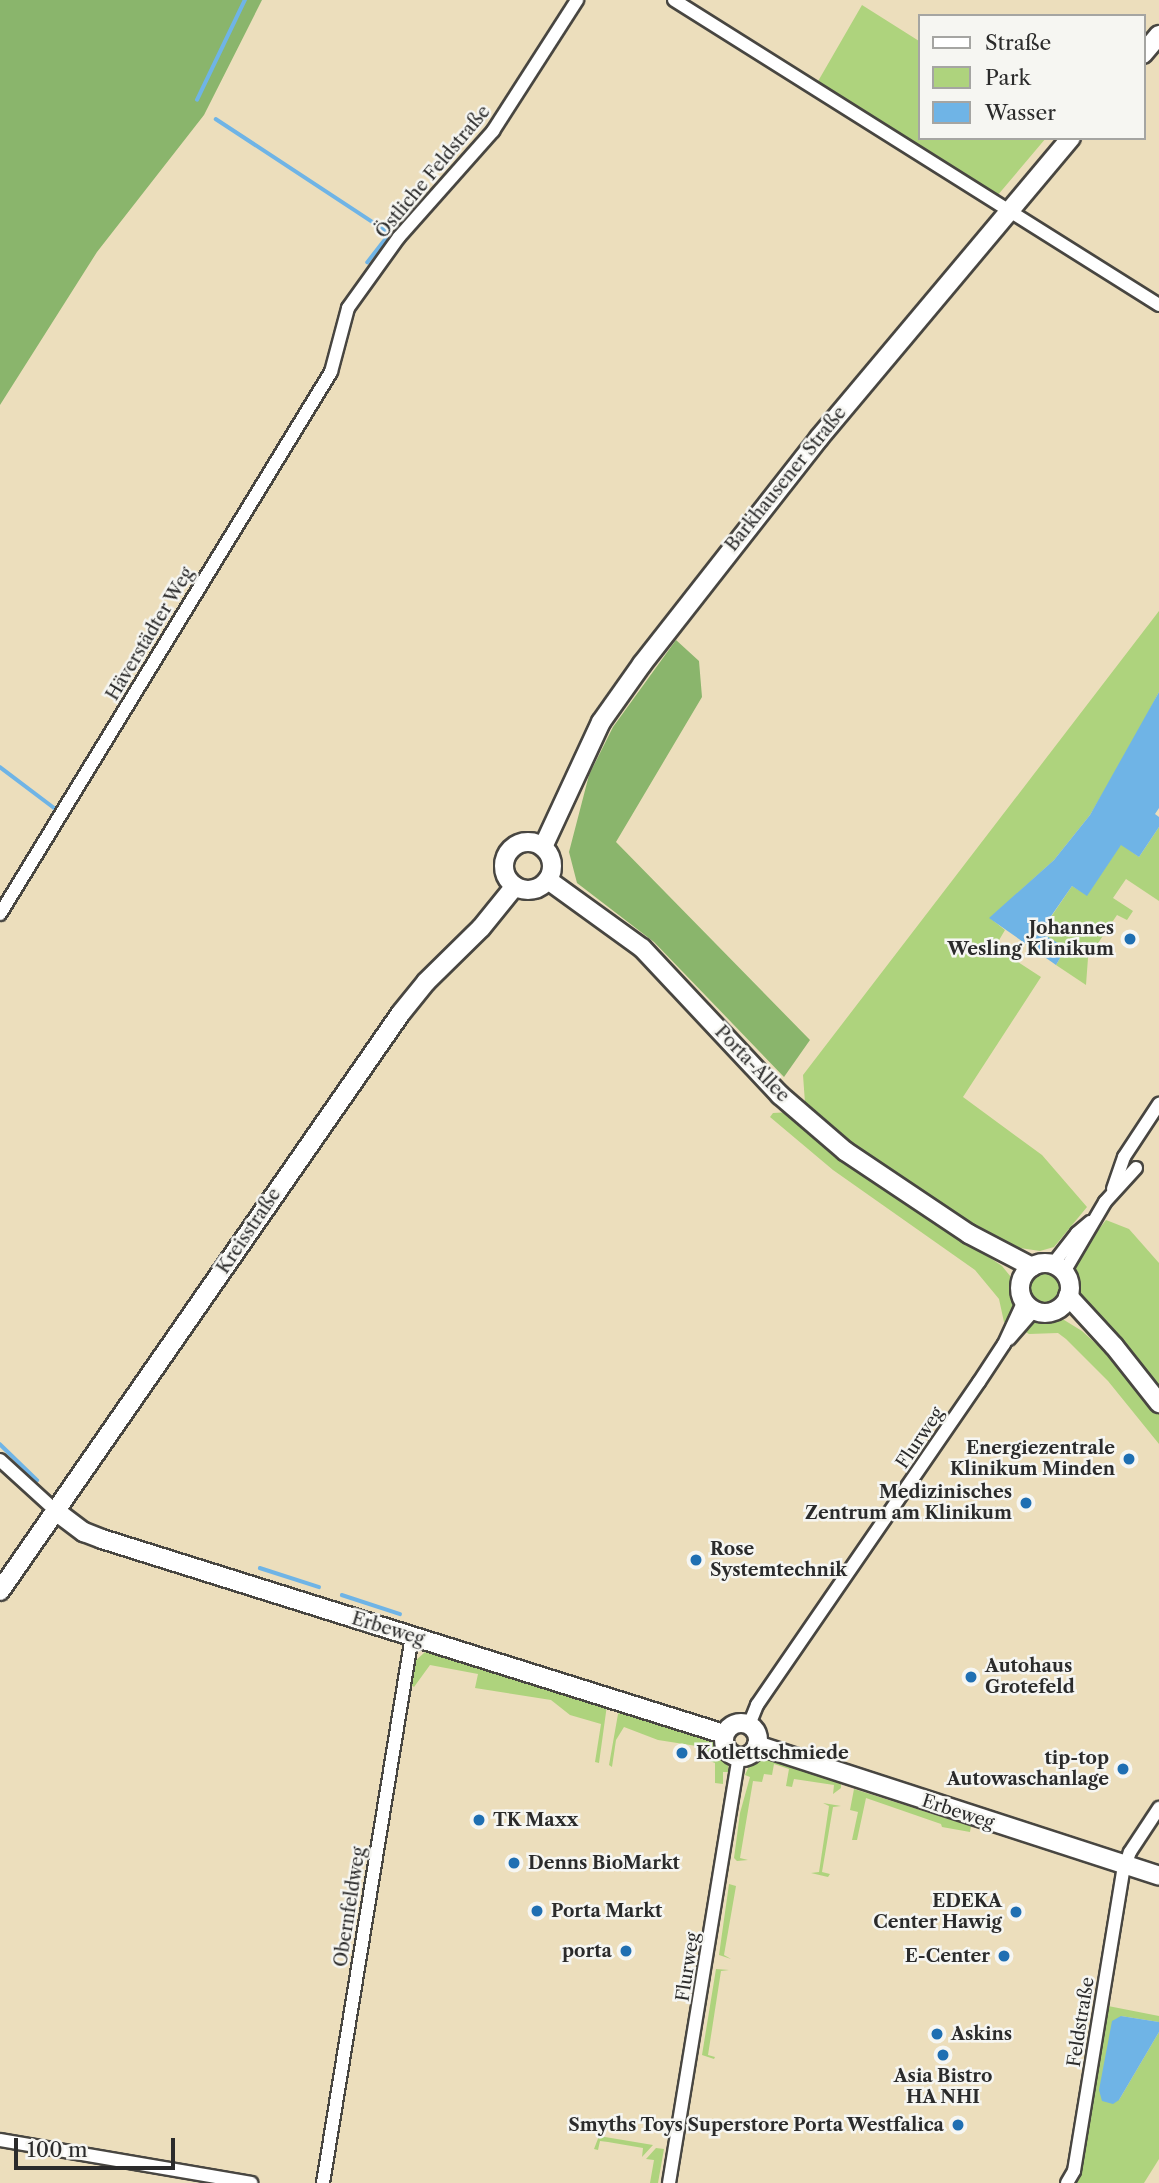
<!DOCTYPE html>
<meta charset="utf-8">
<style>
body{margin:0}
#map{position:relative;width:1159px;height:2183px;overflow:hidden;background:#ecdebc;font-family:"Libre Caslon Text",serif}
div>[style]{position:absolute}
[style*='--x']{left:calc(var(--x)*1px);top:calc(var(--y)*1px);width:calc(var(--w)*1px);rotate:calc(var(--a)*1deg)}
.green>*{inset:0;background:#aed37d}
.round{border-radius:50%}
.forest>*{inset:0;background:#8ab56c}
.water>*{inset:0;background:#6fb4e6}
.stream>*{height:3.5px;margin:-1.75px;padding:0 1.75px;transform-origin:1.75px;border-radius:1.75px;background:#6fb4e6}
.roads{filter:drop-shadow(2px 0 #484641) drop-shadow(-2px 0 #484641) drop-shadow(0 2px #484641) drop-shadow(0 -2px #484641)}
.street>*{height:12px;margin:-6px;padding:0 6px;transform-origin:6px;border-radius:6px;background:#fff}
.secondary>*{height:18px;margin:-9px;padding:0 9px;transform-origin:9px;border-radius:9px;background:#fff}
.secondary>.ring{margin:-9px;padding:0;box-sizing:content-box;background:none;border:18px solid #fff;border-radius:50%}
.dots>*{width:19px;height:19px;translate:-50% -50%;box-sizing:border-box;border:4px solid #f6f6f2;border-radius:50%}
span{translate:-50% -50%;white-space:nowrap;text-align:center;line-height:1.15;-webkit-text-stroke:5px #f6f6f2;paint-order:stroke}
.street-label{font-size:18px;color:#2b2b2b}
.poi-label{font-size:18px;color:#2b2b2b;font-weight:700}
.right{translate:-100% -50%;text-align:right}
.left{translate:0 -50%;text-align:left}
.legend{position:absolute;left:918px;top:14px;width:228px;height:126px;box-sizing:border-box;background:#f6f6f2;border:2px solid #a5a5a2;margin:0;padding:9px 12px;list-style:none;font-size:21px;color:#2b2b2b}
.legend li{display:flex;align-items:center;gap:14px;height:35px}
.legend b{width:35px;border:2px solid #a5a5a2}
.scale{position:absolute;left:14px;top:2138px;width:161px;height:32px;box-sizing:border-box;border:4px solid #2b2b2b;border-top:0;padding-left:9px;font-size:21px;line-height:24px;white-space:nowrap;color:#2b2b2b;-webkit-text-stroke:5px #f6f6f2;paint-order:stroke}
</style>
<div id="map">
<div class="green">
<div style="clip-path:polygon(862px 5px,919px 41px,919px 138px,1046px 138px,997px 196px,817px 83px)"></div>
<div style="clip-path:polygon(1159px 611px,1159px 692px,1129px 749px,1090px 815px,1054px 860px,990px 918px,1005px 930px,995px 947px,1041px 977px,963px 1097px,1042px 1155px,1087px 1207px,1054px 1247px,1040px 1251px,1020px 1248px,1017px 1254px,851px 1146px,805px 1103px,803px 1075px)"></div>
<div style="clip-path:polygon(1159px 827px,1159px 901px,1126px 879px,1113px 898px,1133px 911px,1127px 920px,1117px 915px,1088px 958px,1086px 985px,1056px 965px,1066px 948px,1040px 933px,1072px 886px,1087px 895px,1121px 844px,1139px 857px)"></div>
<div style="clip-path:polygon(791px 1112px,837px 1153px,1002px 1266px,1015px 1282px,1018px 1292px,1018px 1302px,1008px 1324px,1004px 1322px,999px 1299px,975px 1270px,833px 1170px,770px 1117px,773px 1113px)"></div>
<div style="clip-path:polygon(1106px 1220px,1129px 1229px,1159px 1263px,1159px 1392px,1075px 1294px,1072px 1264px)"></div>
<div class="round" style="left:1028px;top:1271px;width:34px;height:34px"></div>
<div style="clip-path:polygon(1056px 1315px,1082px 1331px,1116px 1362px,1151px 1402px,1159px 1414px,1159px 1444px,1108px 1381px,1066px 1339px,1058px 1333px,1029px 1334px,1024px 1331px,1033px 1319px)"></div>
<div style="clip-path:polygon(425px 1652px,440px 1656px,449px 1655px,607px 1705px,599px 1763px,595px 1762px,601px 1724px,570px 1715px,551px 1700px,475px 1688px,478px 1674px,430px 1665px,414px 1687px,410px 1684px,413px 1663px)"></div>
<div style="clip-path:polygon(623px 1710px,711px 1737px,728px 1765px,729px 1772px,723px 1772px,723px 1784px,715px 1783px,715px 1763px,702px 1758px,703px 1747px,658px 1740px,624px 1727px,616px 1740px,612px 1767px,609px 1765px,618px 1714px)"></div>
<div style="clip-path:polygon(766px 1756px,829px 1775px,830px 1780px,841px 1784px,841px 1788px,833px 1794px,834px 1785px,794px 1779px,792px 1787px,786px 1786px,789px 1769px,774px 1764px,772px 1775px,764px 1774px,762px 1782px,753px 1781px,740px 1858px,748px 1860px,737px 1861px,734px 1858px,740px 1813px,750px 1777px,745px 1775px,750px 1764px)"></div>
<div style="clip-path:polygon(854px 1789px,971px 1826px,970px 1832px,942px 1827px,941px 1824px,866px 1798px,857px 1840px,852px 1840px,858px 1812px,850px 1810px)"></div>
<div style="clip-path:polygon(823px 1803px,841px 1806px,833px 1807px,822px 1872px,830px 1874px,828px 1877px,811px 1873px,819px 1872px,826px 1826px,829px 1806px)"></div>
<div style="clip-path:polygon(729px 1884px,736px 1886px,724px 1955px,731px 1959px,719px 1955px)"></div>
<div style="clip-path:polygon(716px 1969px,729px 1970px,721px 1971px,708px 2055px,715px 2057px,714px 2059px,702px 2055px)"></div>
<div style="clip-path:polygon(1103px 2005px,1159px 2016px,1159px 2022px,1121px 2016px,1119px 2100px,1159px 2032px,1159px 2159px,1144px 2183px,1072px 2183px)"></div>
<div style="clip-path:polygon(599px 2136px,653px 2145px,642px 2157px,643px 2148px,608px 2142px,600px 2141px,598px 2150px,594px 2149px)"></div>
<div style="clip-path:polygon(656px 2148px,664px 2149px,658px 2183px,650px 2183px,654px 2160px,646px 2159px)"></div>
</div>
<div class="forest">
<div style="clip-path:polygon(0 0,262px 0,204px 115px,97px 252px,0 405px)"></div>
<div style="clip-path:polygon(676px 640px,699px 661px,702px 697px,616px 842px,810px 1040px,784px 1077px,654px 942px,577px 883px,569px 852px,589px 775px,613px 727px)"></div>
</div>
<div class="water">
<div style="clip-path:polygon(1159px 692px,1159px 808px,1155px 814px,1159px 817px,1159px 827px,1139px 857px,1121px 845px,1087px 896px,1072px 886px,1040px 932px,1066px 948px,1056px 965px,989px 918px,1054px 860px,1090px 815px)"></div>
<div style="clip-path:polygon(1121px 2016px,1159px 2022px,1159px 2032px,1119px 2100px,1113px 2104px,1102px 2101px,1099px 2090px,1112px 2021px)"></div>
</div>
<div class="stream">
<div style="--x:197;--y:100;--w:111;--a:-64.4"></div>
<div style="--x:216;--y:119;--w:206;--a:33.3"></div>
<div style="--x:388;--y:232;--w:6;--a:99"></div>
<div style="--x:387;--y:238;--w:31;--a:128"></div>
<div style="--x:0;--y:767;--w:71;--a:37"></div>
<div style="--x:57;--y:810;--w:4;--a:124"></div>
<div style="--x:0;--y:1444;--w:52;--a:44.2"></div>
<div style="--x:260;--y:1568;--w:62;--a:17.9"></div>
<div style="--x:342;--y:1595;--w:61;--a:18.1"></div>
</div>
<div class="roads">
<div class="street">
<div style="--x:674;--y:0;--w:573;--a:32.16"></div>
<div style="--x:0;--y:914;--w:635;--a:-58.59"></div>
<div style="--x:331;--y:372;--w:66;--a:-75.1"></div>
<div style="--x:348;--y:308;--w:87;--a:-54.3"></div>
<div style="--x:399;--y:237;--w:142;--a:-48.4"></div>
<div style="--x:493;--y:131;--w:156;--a:-57.3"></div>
<div style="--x:1113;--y:1189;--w:34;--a:-71"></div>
<div style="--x:1124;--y:1157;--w:64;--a:-56.6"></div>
<div style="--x:1053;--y:1264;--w:39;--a:-52"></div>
<div style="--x:1077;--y:1233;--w:17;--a:-40"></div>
<div style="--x:1064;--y:1272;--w:81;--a:-59.6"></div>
<div style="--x:1105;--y:1202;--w:46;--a:-47.6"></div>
<div style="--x:1009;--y:1339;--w:38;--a:-49"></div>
<div style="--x:0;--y:1460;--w:77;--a:42.4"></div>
<div style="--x:749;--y:1725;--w:22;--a:-68"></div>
<div style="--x:757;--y:1705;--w:392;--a:-55.5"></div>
<div style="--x:979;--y:1382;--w:45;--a:-56.7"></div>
<div style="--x:1004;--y:1344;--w:47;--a:-65.1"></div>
<div style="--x:0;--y:2140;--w:255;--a:9.7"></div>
<div style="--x:323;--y:2183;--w:554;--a:-80.76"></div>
<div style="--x:669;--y:2183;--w:432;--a:-80.7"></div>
<div style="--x:1067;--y:2183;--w:14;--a:-60"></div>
<div style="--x:1074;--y:2171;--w:303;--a:-80.7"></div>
<div style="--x:1123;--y:1872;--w:21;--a:-71"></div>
<div style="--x:1130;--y:1852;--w:53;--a:-56.6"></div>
</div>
<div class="secondary">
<div style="--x:1143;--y:54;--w:25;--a:-50"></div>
<div class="ring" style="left:504px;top:842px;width:30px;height:30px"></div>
<div style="--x:543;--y:847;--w:138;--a:-65.1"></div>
<div style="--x:601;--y:722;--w:71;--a:-54.7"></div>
<div style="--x:642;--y:664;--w:287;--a:-51.9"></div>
<div style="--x:819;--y:438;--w:392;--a:-50"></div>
<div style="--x:548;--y:880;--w:116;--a:35.9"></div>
<div style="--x:642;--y:948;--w:202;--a:46.8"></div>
<div style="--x:780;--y:1095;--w:86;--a:40.7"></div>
<div style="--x:845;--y:1151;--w:149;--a:33.8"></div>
<div style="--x:969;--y:1234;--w:71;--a:27.6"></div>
<div class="ring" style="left:1020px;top:1263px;width:32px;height:32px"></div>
<div style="--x:1068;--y:1296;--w:68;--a:47.4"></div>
<div style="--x:1114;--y:1346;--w:73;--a:51.7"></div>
<div style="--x:57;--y:1512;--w:34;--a:37"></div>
<div style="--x:84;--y:1532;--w:19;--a:21"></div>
<div style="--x:102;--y:1539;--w:652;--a:17.41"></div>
<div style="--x:0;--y:1591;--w:703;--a:-55.25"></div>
<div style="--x:401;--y:1013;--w:40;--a:-51"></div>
<div style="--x:426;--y:982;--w:77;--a:-44.5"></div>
<div style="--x:481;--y:928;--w:54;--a:-51"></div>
<div class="ring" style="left:724px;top:1723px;width:16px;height:16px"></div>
<div style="--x:757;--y:1745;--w:423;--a:18"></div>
</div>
</div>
<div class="dots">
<div style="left:1130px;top:939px;background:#1f6fb2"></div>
<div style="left:1129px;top:1459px;background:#1f6fb2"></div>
<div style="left:1026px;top:1503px;background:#1f6fb2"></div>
<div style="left:696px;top:1560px;background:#1f6fb2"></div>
<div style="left:971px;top:1677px;background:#1f6fb2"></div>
<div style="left:682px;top:1753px;background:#1f6fb2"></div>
<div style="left:1123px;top:1769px;background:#1f6fb2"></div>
<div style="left:479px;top:1820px;background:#1f6fb2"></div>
<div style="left:514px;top:1863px;background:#1f6fb2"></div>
<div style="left:537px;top:1911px;background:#1f6fb2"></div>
<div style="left:1016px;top:1912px;background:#1f6fb2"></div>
<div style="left:626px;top:1951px;background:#1f6fb2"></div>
<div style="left:1004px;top:1956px;background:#1f6fb2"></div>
<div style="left:937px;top:2034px;background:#1f6fb2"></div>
<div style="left:943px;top:2055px;background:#1f6fb2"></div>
<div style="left:958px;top:2125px;background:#1f6fb2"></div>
</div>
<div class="street-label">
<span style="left:433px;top:172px;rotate:-50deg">Östliche Feldstraße</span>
<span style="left:786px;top:479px;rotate:-51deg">Barkhausener Straße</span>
<span style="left:150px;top:634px;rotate:-59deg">Häverstädter Weg</span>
<span style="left:752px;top:1064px;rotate:46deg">Porta-Allee</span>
<span style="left:249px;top:1231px;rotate:-56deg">Kreisstraße</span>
<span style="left:920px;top:1438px;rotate:-56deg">Flurweg</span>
<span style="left:388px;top:1629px;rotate:17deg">Erbeweg</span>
<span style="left:958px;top:1812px;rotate:18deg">Erbeweg</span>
<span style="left:350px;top:1907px;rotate:-81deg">Obernfeldweg</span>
<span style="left:688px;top:1967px;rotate:-81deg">Flurweg</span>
<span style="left:1081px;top:2022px;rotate:-81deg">Feldstraße</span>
</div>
<div class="poi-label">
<span class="right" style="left:1114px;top:939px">Johannes<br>Wesling Klinikum</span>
<span class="right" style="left:1115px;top:1459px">Energiezentrale<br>Klinikum Minden</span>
<span class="right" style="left:1012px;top:1503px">Medizinisches<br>Zentrum am Klinikum</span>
<span class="left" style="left:710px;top:1560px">Rose<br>Systemtechnik</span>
<span class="left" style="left:985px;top:1677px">Autohaus<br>Grotefeld</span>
<span class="left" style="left:696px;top:1753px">Kotlettschmiede</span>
<span class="right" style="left:1109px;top:1769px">tip-top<br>Autowaschanlage</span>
<span class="left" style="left:493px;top:1820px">TK Maxx</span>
<span class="left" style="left:528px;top:1863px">Denns BioMarkt</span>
<span class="right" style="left:1002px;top:1912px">EDEKA<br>Center Hawig</span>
<span class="left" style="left:551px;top:1911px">Porta Markt</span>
<span class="right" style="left:612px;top:1951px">porta</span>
<span class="right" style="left:990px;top:1956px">E-Center</span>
<span class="left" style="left:951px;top:2034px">Askins</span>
<span style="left:943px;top:2087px">Asia Bistro<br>HA NHI</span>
<span class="right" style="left:944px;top:2125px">Smyths Toys Superstore Porta Westfalica</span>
</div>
<ul class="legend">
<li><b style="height:9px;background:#fff"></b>Straße</li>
<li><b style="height:19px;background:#aed37d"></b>Park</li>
<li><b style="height:19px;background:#6fb4e6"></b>Wasser</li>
</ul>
<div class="scale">100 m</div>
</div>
